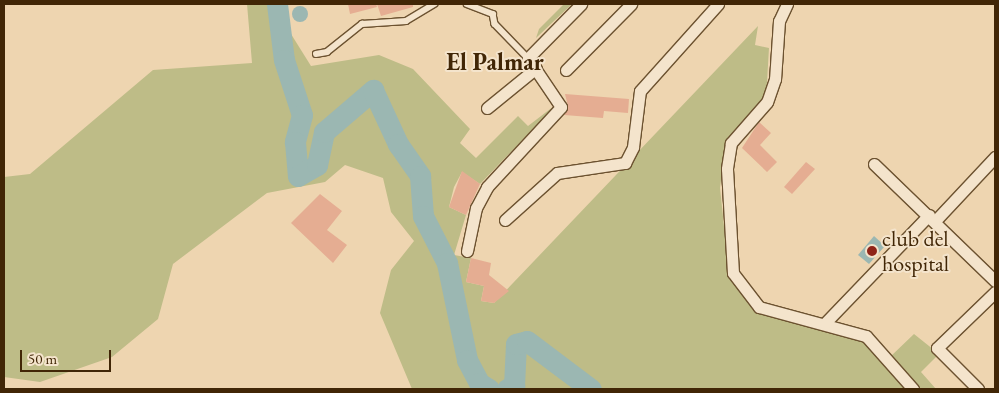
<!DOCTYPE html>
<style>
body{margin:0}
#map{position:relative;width:999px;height:393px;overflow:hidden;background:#eed5b0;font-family:"EB Garamond",serif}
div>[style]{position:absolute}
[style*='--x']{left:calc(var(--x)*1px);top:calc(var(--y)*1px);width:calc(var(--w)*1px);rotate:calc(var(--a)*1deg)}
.green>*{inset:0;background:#bebc87}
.water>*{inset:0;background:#9bb7b2}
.round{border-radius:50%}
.river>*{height:21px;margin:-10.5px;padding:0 10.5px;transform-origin:10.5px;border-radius:10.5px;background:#9bb7b2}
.building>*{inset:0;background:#e5ad92}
.roads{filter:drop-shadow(1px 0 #6c5230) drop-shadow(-1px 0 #6c5230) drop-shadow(0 1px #6c5230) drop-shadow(0 -1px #6c5230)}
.service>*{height:5.5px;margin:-2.75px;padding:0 2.75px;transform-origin:2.75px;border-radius:2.75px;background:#f4e4cc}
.minor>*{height:11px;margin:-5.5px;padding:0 5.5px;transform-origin:5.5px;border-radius:5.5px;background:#f4e4cc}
.dots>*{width:14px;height:14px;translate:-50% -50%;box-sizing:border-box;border:2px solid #f4e4cc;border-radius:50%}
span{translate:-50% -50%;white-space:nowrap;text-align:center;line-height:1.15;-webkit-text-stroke:4px #f4e4cc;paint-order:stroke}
.poi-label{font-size:22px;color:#412606}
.left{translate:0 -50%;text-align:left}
.neighbourhood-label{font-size:24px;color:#412606;font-weight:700}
.frame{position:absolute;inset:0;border:5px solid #412606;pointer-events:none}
.scale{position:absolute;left:20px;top:350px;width:91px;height:22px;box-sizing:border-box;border:2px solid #412606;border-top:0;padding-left:6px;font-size:15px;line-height:18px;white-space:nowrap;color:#412606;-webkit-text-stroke:4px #f4e4cc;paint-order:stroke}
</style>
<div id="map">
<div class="green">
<div style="clip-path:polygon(247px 4px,286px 4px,286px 26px,311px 66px,379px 55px,413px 69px,470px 129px,460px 143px,476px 158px,518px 116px,528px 126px,558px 103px,480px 184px,462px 172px,454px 187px,449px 207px,466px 215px,454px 255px,471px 258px,466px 282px,484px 286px,481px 301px,494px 303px,758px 26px,755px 45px,769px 48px,766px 99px,723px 164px,720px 188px,729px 274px,758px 311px,865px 339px,890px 357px,914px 334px,939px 354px,921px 372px,936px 389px,412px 389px,380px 313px,391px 270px,414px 241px,391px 212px,383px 178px,345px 165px,325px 182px,267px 193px,173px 264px,158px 319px,112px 357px,40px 382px,4px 377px,4px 177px,30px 174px,153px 70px,252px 63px)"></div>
<div style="clip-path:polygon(564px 4px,572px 4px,536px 38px,539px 29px)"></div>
</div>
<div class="water">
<div class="round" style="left:292px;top:6px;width:16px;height:16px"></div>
<div style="clip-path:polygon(874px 236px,885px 246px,869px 264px,858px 255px)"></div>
</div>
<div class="river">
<div style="--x:277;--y:4;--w:56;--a:82.9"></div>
<div style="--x:284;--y:60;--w:58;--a:71.9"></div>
<div style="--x:302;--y:115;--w:28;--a:105"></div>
<div style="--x:295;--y:142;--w:34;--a:85"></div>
<div style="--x:298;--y:176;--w:22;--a:-30"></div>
<div style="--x:317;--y:165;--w:34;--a:-78"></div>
<div style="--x:324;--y:132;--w:65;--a:-40.6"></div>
<div style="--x:373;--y:90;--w:60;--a:65.2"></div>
<div style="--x:398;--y:144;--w:39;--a:55"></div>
<div style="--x:420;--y:176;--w:40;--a:85.7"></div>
<div style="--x:423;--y:216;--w:53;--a:62.9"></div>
<div style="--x:447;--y:263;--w:99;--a:78.3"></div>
<div style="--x:467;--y:360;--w:26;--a:62"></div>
<div style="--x:479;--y:383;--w:12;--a:31"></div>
<div style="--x:507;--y:389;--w:8;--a:-23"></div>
<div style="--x:514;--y:386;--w:42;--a:-87.3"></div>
<div style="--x:516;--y:344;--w:11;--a:-15"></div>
<div style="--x:527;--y:341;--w:80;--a:36.9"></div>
</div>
<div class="building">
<div style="clip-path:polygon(348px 4px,376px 4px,377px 7px,350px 14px)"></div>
<div style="clip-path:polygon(377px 4px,413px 4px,413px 7px,381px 16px)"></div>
<div style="clip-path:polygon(565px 94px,629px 99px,628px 113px,604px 111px,603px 118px,564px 115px,568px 106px)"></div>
<div style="clip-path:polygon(759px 122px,771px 133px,760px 145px,777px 162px,767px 172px,742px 148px)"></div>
<div style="clip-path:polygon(806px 162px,815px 169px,792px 194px,784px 187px)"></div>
<div style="clip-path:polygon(462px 171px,480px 184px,466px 215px,449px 207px)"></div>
<div style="clip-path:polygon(320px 194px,342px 211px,327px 230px,347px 245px,333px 263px,291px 223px)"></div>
<div style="clip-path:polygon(471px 258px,491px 263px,489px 275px,509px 291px,494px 303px,481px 301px,484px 286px,466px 282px)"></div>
</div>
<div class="roads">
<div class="service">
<div style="--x:467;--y:4;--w:28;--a:21"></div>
<div style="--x:493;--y:14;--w:10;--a:79"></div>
<div style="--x:495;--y:24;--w:47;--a:45.9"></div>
<div style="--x:316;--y:54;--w:11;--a:-10"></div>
<div style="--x:327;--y:52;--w:45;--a:-38.7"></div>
<div style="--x:362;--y:24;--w:44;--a:-3.9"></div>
<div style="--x:406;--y:21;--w:33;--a:-31"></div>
</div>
<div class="minor">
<div style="--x:787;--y:4;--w:19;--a:115"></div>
<div style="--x:779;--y:21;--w:58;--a:93.9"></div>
<div style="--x:775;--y:79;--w:24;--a:109"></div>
<div style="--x:767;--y:102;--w:55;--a:131.3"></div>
<div style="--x:731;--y:143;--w:26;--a:99"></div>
<div style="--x:727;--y:169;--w:104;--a:86.7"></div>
<div style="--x:733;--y:273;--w:43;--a:52.6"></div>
<div style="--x:759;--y:307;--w:111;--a:15.2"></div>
<div style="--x:866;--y:336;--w:71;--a:48.4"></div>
<div style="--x:566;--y:70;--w:93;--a:-45.4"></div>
<div style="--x:487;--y:108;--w:63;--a:-39.2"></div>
<div style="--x:874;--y:164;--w:168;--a:44"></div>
<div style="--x:505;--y:220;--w:70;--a:-42.1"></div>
<div style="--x:557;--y:173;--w:69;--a:-8.4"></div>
<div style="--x:625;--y:163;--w:18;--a:-63"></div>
<div style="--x:633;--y:147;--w:56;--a:-82.9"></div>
<div style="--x:640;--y:91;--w:117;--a:-48.1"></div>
<div style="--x:935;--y:221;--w:88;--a:-46.8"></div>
<div style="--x:467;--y:251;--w:44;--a:-78.2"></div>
<div style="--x:476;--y:208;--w:24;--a:-62"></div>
<div style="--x:487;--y:187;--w:109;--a:-47.2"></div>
<div style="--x:561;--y:107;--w:59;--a:-124"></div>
<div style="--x:528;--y:58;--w:76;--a:-45.5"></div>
<div style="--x:825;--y:323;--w:150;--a:-46.1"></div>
<div style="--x:978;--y:389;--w:58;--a:-135"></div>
<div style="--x:937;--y:348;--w:81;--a:-44"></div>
</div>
</div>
<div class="dots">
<div style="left:872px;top:251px;background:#8f2418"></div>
</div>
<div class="poi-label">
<span class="left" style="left:882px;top:251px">club del<br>hospital</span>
</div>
<div class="neighbourhood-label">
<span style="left:495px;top:62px">El Palmar</span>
</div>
<div class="frame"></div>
<div class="scale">50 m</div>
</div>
